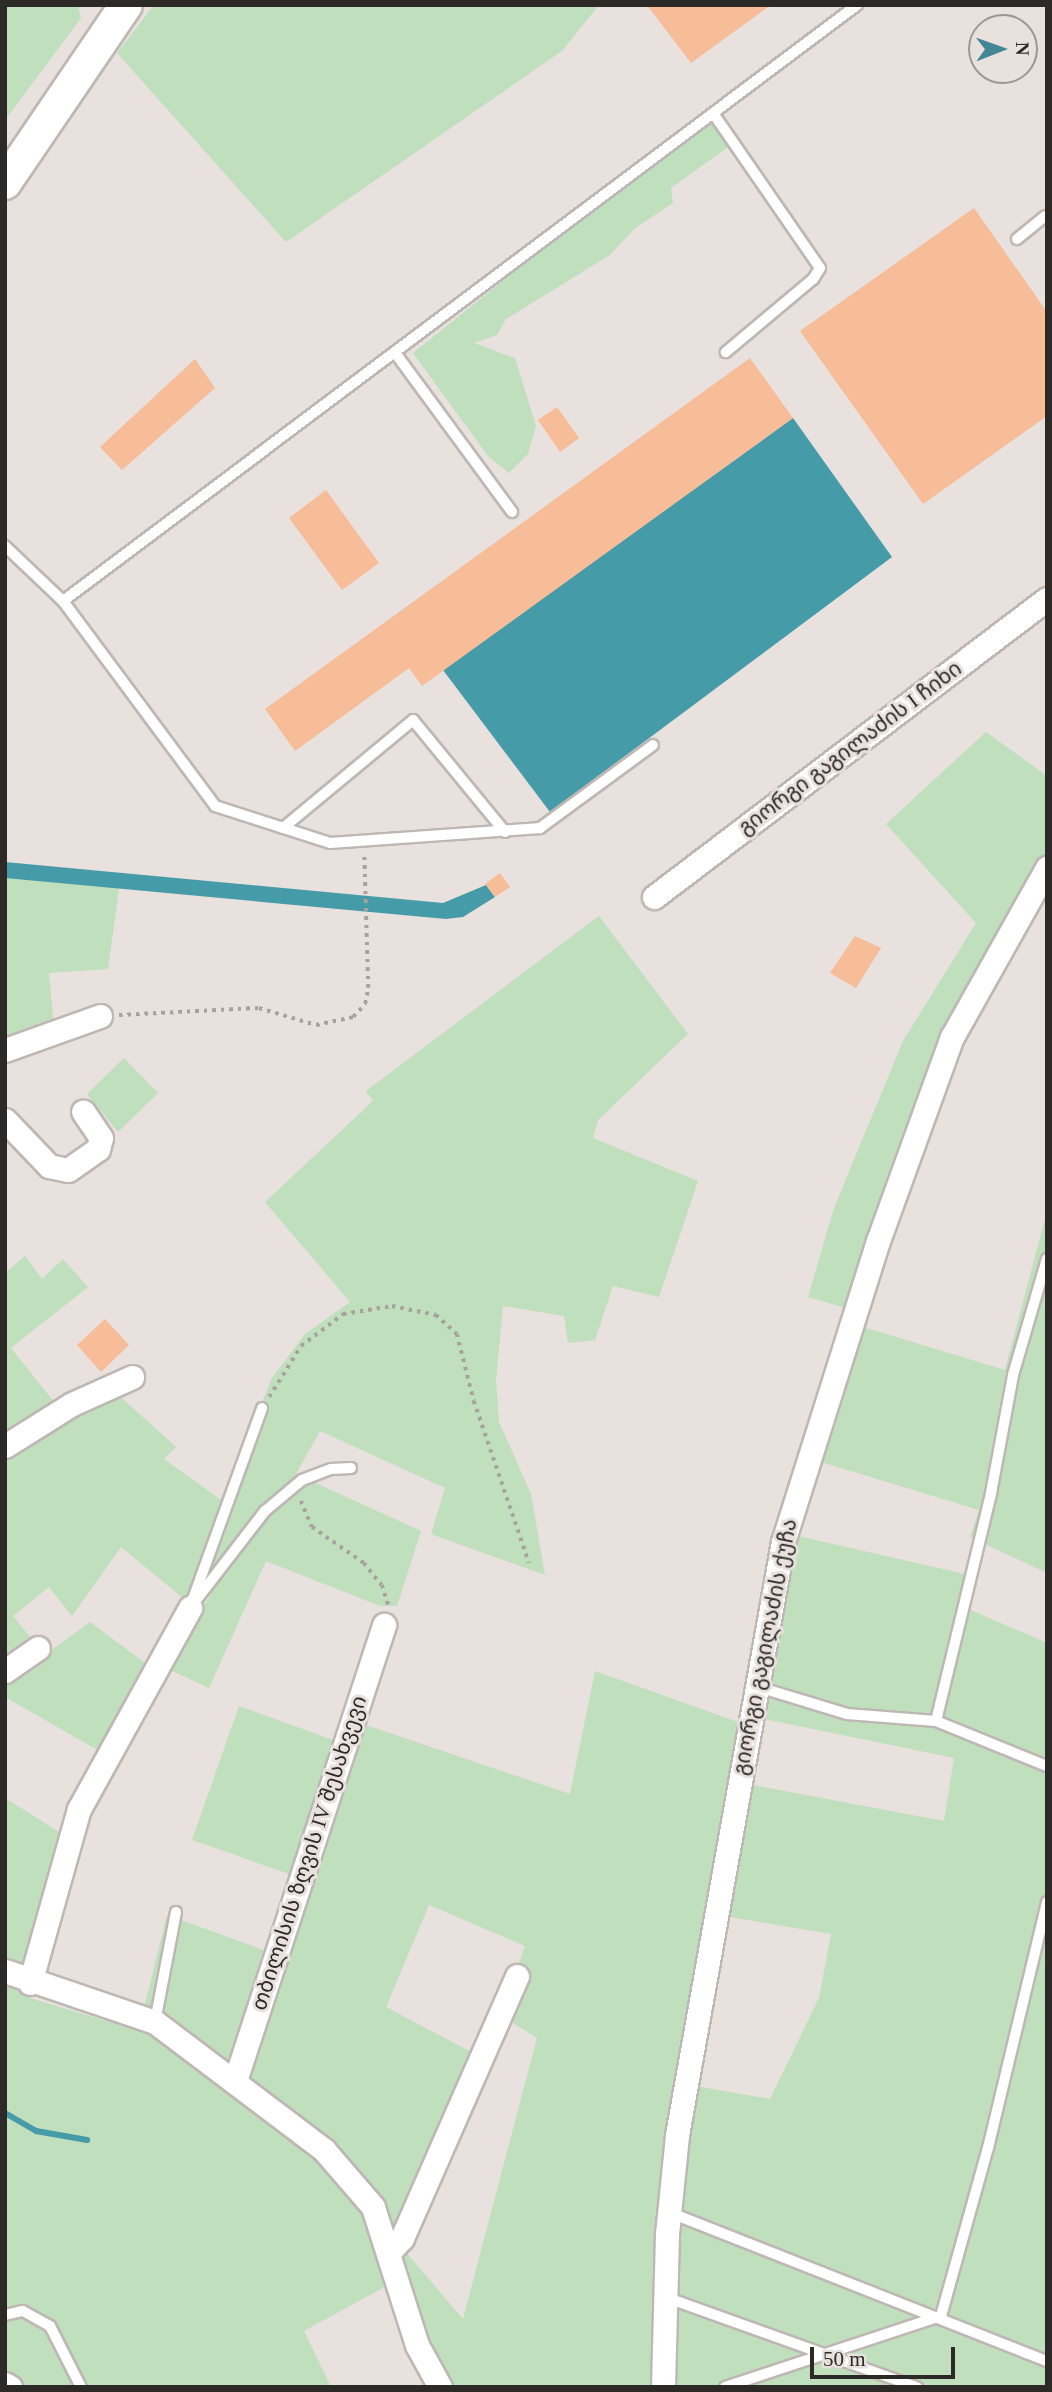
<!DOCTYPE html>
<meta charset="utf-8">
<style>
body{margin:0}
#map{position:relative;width:1052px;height:2392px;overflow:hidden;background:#e8e1dd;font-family:"Times New Roman","Noto Sans Georgian",serif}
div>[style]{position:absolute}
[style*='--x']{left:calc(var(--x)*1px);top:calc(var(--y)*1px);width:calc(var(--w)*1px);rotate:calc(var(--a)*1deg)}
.green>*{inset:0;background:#bfdfbd}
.water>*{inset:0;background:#469ba8}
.stream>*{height:6px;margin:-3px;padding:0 3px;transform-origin:3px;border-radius:3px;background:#469ba8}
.building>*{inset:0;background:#f7bc98}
.path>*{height:3.5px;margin-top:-1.75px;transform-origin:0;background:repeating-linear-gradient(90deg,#a8a29f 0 3.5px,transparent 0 8.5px)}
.roads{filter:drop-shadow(2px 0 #beb7b3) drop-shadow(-2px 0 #beb7b3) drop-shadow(0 2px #beb7b3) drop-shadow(0 -2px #beb7b3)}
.service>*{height:10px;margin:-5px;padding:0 5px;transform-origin:5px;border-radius:5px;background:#fff}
.minor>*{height:23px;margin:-11.5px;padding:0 11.5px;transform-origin:11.5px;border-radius:11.5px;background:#fff}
.secondary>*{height:32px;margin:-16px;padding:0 16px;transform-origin:16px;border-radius:16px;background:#fff}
span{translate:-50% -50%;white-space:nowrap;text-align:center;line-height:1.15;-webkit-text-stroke:6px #e8e1dd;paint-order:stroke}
.street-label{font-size:21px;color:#2c2927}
.frame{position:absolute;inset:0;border:7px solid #2c2927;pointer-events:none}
.north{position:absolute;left:968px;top:14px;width:70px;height:70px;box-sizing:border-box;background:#e8e1dd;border:2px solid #9d9794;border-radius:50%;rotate:89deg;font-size:19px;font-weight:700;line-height:28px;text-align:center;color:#2c2927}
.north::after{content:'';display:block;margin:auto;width:24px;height:32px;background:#438695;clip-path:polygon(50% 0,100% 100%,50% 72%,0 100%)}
.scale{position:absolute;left:810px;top:2347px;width:145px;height:32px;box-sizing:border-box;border:4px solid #2c2927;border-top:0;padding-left:9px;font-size:21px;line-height:24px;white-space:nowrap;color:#2c2927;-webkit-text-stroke:5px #e8e1dd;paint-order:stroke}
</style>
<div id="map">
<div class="green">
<div style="clip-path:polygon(5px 5px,78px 5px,81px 18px,5px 120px)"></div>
<div style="clip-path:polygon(154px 5px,599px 5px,562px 51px,286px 242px,117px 53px)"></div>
<div style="clip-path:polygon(710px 115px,728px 147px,671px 188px,673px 203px,635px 228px,610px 255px,506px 319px,497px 335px,474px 343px,515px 358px,536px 426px,528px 454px,509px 473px,488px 456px,413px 353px)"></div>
<div style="clip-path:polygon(986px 732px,1047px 776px,1047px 857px,987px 950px,945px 1029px,849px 1309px,808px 1297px,834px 1208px,903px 1041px,976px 923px,886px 824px)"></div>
<div style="clip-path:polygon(5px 863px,121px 875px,108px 969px,49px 973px,54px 1026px,5px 1041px)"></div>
<div style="clip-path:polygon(599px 916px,688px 1034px,598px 1120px,593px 1138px,698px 1181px,659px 1297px,613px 1286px,595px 1340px,568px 1343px,564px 1316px,503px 1306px,496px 1380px,499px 1422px,531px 1494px,545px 1575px,431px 1534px,445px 1488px,320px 1431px,296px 1474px,421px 1531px,397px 1606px,380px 1606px,266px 1561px,209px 1688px,164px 1667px,224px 1574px,212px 1561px,184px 1599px,121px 1547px,72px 1616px,49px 1587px,13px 1616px,34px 1642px,5px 1662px,5px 1457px,114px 1391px,176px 1447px,164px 1459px,221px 1500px,272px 1378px,305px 1334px,350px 1302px,265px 1202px,373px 1101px,366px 1091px)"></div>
<div style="clip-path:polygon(124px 1058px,158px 1093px,118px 1132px,87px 1094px)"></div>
<div style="clip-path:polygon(1047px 1211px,1047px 1573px,970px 1537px,979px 1510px,821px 1462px,860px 1326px,1005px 1370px)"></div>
<div style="clip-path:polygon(25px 1256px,42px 1279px,63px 1259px,88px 1287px,11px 1348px,55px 1403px,10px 1435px,5px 1427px,5px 1273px)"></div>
<div style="clip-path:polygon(798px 1536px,978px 1577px,966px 1608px,1047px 1643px,1047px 2387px,674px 2387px,677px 2230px,695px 2086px,770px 2099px,819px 1998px,831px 1934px,724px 1916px,747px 1784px,944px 1821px,954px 1758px,755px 1717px)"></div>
<div style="clip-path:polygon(90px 1622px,145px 1663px,101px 1752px,5px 1697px,5px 1684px)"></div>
<div style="clip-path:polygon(595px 1671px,738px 1722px,671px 2133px,656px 2387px,447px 2387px,421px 2341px,397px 2255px,404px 2250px,463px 2319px,537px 2038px,510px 2021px,529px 1977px,518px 1966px,525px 1946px,429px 1905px,386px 2007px,475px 2054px,393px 2234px,245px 2083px,360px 1723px,570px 1794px)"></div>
<div style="clip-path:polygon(239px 1706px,339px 1742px,295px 1876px,192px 1840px)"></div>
<div style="clip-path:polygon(5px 1798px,64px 1835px,25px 1964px,10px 1966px,5px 1963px)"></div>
<div style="clip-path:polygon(167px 1915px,266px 1951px,234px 2063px,227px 2068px,144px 2008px)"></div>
<div style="clip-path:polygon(5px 1981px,33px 1999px,160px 2037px,312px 2151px,368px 2212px,390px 2284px,304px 2331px,331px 2387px,5px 2387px)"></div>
</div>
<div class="water">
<div style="clip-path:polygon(793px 418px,892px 557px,550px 812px,443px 670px)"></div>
<div style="clip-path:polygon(5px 862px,443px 903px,486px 885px,495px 897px,463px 917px,446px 919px,5px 878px)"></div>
</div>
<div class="stream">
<div style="--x:5;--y:2113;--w:36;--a:30"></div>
<div style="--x:36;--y:2131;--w:52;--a:10"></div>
</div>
<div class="building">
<div style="clip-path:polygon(647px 5px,771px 5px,691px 63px)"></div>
<div style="clip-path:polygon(974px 208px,1047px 312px,1047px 416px,923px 504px,800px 331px)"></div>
<div style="clip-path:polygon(750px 358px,793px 418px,422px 686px,409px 668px,295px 751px,265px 709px)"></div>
<div style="clip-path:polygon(195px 359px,215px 388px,122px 470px,100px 447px)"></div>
<div style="clip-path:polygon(557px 407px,579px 438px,560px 452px,538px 420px)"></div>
<div style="clip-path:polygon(326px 490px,379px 563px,342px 590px,289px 518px)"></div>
<div style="clip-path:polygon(500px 873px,510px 887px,495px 897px,485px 884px)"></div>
<div style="clip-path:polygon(855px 936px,881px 948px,856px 988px,830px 973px)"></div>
<div style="clip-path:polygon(105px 1319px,129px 1345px,101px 1372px,77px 1345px)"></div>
</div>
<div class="path">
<div style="--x:119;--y:1015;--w:140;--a:-2.9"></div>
<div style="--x:259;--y:1008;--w:59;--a:16.6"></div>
<div style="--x:316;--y:1025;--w:38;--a:-12"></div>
<div style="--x:353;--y:1017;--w:18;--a:-47"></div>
<div style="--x:365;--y:1004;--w:16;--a:-79"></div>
<div style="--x:368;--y:988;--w:133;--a:-91.7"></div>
<div style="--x:269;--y:1397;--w:60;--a:-57.9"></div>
<div style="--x:301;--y:1346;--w:53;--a:-37.3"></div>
<div style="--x:343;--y:1314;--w:50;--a:-9.3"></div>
<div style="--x:392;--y:1306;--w:45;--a:11.6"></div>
<div style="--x:436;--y:1315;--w:28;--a:42"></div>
<div style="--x:457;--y:1334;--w:69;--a:75.8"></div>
<div style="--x:474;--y:1401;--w:171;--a:71.2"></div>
<div style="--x:301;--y:1501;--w:28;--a:67"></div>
<div style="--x:312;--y:1527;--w:63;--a:34.7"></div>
<div style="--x:364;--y:1563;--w:28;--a:51"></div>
<div style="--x:382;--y:1585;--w:22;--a:72"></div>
</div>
<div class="roads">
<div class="service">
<div style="--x:713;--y:113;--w:188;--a:55.4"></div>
<div style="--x:820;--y:268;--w:13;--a:122"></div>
<div style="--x:813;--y:279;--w:114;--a:140"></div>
<div style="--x:1017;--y:239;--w:36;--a:-39"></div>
<div style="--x:396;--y:354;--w:196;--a:53.7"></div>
<div style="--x:5;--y:546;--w:80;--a:43.5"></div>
<div style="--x:63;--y:601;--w:255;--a:53.4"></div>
<div style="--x:215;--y:806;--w:121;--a:17.8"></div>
<div style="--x:330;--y:843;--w:211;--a:-4.1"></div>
<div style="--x:540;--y:828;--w:140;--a:-36.3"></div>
<div style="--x:63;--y:601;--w:993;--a:-36.89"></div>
<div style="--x:283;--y:828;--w:169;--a:-39.7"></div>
<div style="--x:413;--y:720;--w:145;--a:50.6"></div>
<div style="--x:193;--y:1599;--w:203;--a:-70.1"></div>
<div style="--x:190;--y:1608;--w:123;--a:-52.3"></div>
<div style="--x:265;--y:1511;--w:48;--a:-40"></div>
<div style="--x:302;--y:1480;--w:31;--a:-21"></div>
<div style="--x:331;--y:1469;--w:20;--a:-3"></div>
<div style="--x:755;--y:1686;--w:96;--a:16.9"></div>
<div style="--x:847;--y:1714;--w:89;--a:4.5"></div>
<div style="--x:936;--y:1721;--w:120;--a:22.1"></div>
<div style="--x:936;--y:1721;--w:235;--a:-76.4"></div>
<div style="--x:991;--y:1493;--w:120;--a:-79.4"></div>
<div style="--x:1013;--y:1375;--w:121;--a:-73.7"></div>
<div style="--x:155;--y:2022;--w:112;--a:-79.2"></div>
<div style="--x:671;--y:2213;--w:404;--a:21.5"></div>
<div style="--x:665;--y:2297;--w:268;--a:19.7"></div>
<div style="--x:5;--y:2315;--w:18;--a:-13"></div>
<div style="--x:23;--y:2311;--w:31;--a:29"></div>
<div style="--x:50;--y:2326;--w:68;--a:63.1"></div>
<div style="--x:725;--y:2387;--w:227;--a:-18.2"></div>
<div style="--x:941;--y:2316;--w:174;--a:-74.4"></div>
<div style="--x:988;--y:2148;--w:253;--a:-76.5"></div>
</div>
<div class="minor">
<div style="--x:654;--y:897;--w:493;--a:-37.2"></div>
<div style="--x:5;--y:1050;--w:101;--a:-19.7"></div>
<div style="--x:5;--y:1120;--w:64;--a:46.3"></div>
<div style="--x:49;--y:1166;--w:19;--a:12"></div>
<div style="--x:68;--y:1170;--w:37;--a:-35"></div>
<div style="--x:98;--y:1149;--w:11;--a:-75"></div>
<div style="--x:101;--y:1138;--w:32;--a:-124"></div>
<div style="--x:5;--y:1446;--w:79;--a:-32.1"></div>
<div style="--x:72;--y:1404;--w:66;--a:-24.2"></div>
<div style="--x:5;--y:1671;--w:40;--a:-34.9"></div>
<div style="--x:5;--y:1971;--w:158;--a:18.8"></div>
<div style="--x:155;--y:2022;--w:212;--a:37.1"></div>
<div style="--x:324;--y:2150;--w:75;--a:49.3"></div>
<div style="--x:373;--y:2207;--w:145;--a:72.3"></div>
<div style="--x:417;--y:2345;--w:48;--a:61.3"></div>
<div style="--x:30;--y:1983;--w:181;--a:-74.3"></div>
<div style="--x:79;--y:1809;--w:230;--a:-61.1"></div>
<div style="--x:235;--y:2081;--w:480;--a:-71.9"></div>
<div style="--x:390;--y:2251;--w:18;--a:-47"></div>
<div style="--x:402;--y:2238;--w:286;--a:-66.3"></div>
<div style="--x:5;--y:2384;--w:6;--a:31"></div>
<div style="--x:663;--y:2387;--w:153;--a:-88.5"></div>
<div style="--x:667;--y:2234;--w:100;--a:-84.2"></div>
<div style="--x:677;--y:2135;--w:602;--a:-79.87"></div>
<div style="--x:783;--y:1542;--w:316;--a:-72.5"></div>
<div style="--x:878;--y:1241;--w:217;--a:-70.1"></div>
<div style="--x:952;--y:1037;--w:194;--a:-60.7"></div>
</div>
<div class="secondary">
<div style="--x:5;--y:183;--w:215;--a:-55.8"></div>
</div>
</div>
<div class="street-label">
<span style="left:850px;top:748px;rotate:-37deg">გიორგი გაგილაძის I ჩიხი</span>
<span style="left:765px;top:1647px;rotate:-79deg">გიორგი გაგილაძის ქუჩა</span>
<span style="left:309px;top:1853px;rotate:-72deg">თბილისის ზღვის IV შესახვევი</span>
</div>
<div class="frame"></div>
<div class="north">N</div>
<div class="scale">50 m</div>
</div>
